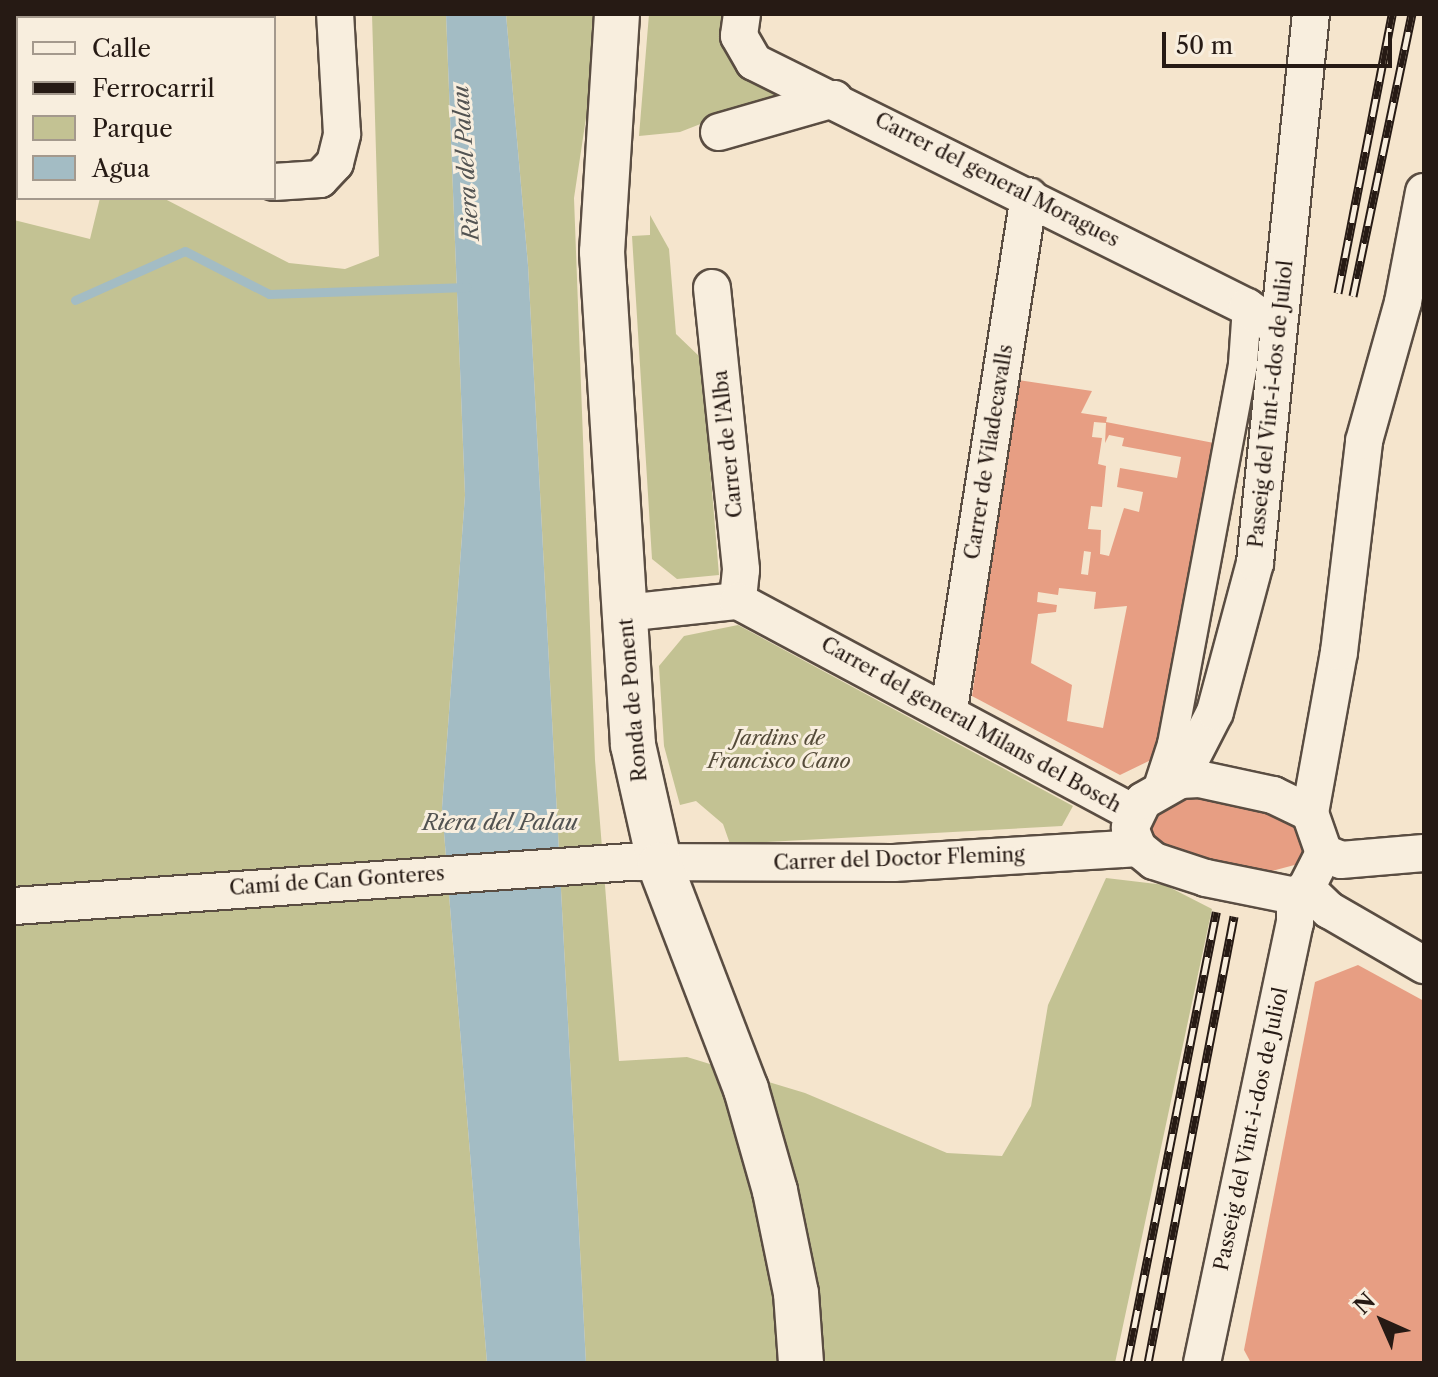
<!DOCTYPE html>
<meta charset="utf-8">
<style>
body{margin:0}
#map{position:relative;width:1438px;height:1377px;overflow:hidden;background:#f5e5cd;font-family:"Libre Caslon Text",serif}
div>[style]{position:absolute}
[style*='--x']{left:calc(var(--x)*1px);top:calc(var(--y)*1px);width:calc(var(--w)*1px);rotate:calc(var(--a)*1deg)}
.green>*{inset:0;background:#c3c293}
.water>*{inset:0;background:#a3bcc4}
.stream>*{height:9px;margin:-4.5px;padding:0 4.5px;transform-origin:4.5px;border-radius:4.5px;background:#a3bcc4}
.building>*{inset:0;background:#e79e83}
.roads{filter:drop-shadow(2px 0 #5a4d42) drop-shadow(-2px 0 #5a4d42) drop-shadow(0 2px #5a4d42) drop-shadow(0 -2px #5a4d42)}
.pedestrian>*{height:28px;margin:-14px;padding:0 14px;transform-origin:14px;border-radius:14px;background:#f8eede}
.minor>*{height:36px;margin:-18px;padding:0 18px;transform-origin:18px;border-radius:18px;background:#f8eede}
.secondary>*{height:44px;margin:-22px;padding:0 22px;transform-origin:22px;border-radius:22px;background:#f8eede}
.rail>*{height:9px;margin-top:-4.5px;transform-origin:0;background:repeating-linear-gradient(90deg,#f8eede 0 18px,#261a14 0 36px);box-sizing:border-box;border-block:2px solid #261a14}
span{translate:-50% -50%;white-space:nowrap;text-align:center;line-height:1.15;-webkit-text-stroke:6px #f8eede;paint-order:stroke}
.street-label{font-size:20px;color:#261a14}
.park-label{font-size:20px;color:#554c3a;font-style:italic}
.water-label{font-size:22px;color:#525352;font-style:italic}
.frame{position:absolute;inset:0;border:16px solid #261a14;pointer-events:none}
.legend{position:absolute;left:16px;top:16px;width:260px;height:184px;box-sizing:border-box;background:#f8eede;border:2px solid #a4998d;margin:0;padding:10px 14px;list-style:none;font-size:24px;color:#261a14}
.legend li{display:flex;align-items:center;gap:16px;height:40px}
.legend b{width:40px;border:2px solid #a4998d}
.north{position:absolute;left:1342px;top:1281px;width:80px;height:80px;-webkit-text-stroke:6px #f8eede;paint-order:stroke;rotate:315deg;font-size:22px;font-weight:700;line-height:32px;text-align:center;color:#261a14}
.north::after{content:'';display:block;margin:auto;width:28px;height:36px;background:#261a14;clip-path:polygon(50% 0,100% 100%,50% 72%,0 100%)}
.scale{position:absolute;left:1162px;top:32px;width:230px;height:36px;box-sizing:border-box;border:4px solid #261a14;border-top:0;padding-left:10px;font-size:24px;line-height:28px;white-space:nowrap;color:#261a14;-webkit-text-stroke:6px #f8eede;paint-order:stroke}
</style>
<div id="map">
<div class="green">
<div style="clip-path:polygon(372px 14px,446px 14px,465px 495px,442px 808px,487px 1363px,14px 1363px,14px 220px,90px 239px,100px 198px,163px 198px,289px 263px,345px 269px,379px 256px)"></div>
<div style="clip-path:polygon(506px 14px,595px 14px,596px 51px,574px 198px,595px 760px,619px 1061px,687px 1057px,805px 1093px,947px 1153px,1002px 1156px,1031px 1106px,1048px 1005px,1106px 878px,1165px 885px,1212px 909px,1115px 1363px,586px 1363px,528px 265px)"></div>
<div style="clip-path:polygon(649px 14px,725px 14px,726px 51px,745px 72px,785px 91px,680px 132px,639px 136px)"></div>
<div style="clip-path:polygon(650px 215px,669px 249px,676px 334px,701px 358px,719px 575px,677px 579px,652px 559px,632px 236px,650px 235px)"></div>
<div style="clip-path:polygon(738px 625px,1073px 806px,1062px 826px,730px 844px,723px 824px,696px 801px,680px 805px,664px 746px,659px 666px,684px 636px)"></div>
</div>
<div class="water">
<div style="clip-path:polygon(446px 14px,506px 14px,528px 265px,586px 1363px,487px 1363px,442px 808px,465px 495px)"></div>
</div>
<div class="stream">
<div style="--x:75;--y:300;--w:120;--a:-24"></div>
<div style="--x:185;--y:251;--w:94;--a:27.1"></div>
<div style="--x:269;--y:294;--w:198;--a:-2"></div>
</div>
<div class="building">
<div style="clip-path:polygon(14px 14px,48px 18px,18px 18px,14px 56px)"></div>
<div style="clip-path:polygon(96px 14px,154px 14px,155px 18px,97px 18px)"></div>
<div style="clip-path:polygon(evenodd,1018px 380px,1092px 391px,1081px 413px,1107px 417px,1106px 422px,1219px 444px,1155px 758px,1120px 775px,972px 696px,1018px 380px,1094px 422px,1106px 423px,1105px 443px,1109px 435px,1124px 438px,1122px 446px,1181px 457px,1177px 478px,1120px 468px,1117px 487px,1143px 492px,1139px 512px,1124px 508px,1109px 556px,1100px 554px,1101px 530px,1088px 529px,1091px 506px,1102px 507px,1106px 466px,1098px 464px,1102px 438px,1092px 437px,1094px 422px,1018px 380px,1084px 551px,1091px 552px,1088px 575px,1081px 574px,1084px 551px,1018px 380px,1059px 588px,1096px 592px,1094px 609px,1127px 606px,1103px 728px,1067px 721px,1072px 685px,1031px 663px,1038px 614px,1056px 612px,1057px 605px,1037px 602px,1038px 592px,1058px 595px,1059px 588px)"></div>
<div style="clip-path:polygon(1169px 794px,1265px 801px,1311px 836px,1302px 863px,1257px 875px,1203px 866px,1148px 838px,1148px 823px)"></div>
<div style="clip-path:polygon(1358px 965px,1424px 1001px,1424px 1363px,1251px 1363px,1244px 1350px,1315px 982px)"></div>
</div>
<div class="roads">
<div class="pedestrian">
<div style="--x:1157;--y:790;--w:48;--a:-71.9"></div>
<div style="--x:1172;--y:744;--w:387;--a:-79.4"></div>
<div style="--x:1243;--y:364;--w:57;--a:-86"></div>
</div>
<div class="minor">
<div style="--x:73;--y:14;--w:4;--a:76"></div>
<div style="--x:180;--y:14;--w:4;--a:76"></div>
<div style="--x:742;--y:14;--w:22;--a:98"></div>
<div style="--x:739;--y:36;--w:30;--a:60"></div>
<div style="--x:754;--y:62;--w:551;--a:26.43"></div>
<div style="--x:1247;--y:307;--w:38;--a:35"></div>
<div style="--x:14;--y:111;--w:4;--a:14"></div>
<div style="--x:719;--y:132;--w:120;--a:-16"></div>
<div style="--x:274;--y:182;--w:46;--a:-3.7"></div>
<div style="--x:320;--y:179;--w:22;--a:-47"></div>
<div style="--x:335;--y:163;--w:30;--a:-76"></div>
<div style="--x:342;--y:134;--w:120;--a:-93.3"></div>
<div style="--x:712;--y:288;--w:283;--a:84.1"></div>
<div style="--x:741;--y:570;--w:31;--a:96"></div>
<div style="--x:625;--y:613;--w:114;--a:-6.1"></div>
<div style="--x:738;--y:601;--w:451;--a:28.2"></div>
<div style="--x:949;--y:709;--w:519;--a:-81.14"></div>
<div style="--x:1199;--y:779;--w:76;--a:12.2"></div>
<div style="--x:1273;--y:795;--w:41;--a:25.9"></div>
<div style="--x:1310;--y:813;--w:42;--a:70.7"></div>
<div style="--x:1324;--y:853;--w:39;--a:117"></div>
<div style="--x:1306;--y:888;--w:14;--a:144"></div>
<div style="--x:1295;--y:896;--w:91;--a:-168.6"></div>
<div style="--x:1206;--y:878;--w:55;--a:-161.9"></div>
<div style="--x:1154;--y:861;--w:21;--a:-141"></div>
<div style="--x:1138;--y:848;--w:22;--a:-112"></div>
<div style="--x:1130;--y:828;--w:30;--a:-64"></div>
<div style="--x:1143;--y:801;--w:43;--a:-29.6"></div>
<div style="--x:1180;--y:780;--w:19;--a:-3"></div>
<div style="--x:1180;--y:780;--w:76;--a:-62.8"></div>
<div style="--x:1215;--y:712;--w:154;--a:-75"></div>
<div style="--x:1255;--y:563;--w:552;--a:-84.18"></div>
<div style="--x:1310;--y:813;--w:164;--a:-79.8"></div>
<div style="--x:1339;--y:652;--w:212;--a:-83.2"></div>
<div style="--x:1364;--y:441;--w:144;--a:-74.3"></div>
<div style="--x:1403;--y:302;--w:112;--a:-79.2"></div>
<div style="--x:1324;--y:853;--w:18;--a:22"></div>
<div style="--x:1341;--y:860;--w:83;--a:-4.8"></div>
<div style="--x:1306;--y:888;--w:32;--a:44"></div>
<div style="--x:1329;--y:910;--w:110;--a:30.1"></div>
<div style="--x:14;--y:906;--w:618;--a:-4.09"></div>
<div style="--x:630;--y:862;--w:264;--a:0.2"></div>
<div style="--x:894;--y:863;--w:244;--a:-3.5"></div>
<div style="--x:1202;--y:1363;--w:450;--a:-78.1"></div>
<div style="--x:1295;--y:923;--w:27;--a:-90"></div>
</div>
<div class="secondary">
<div style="--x:617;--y:14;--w:238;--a:93.6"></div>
<div style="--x:602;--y:252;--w:494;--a:86.4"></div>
<div style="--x:633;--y:745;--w:123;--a:77.3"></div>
<div style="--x:660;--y:865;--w:240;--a:69"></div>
<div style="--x:746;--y:1089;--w:106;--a:74.1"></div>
<div style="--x:775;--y:1191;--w:104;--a:78.4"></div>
<div style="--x:796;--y:1293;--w:70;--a:85.9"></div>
</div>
</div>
<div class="rail">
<div style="--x:1338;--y:293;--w:284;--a:-79"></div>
<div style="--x:1353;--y:296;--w:288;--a:-78.2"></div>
<div style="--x:1127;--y:1363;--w:460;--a:-78.8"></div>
<div style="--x:1148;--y:1363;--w:455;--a:-79.1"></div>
</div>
<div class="street-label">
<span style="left:997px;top:180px;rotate:27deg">Carrer del general Moragues</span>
<span style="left:1271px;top:404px;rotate:-84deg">Passeig del Vint-i-dos de Juliol</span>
<span style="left:728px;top:444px;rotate:-96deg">Carrer de l'Alba</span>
<span style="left:989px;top:452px;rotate:-81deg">Carrer de Viladecavalls</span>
<span style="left:633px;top:700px;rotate:-95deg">Ronda de Ponent</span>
<span style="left:971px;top:725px;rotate:29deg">Carrer del general Milans del Bosch</span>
<span style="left:899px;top:859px;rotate:-2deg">Carrer del Doctor Fleming</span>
<span style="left:337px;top:881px;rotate:-4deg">Camí de Can Gonteres</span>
<span style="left:1251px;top:1129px;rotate:-78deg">Passeig del Vint-i-dos de Juliol</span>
</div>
<div class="park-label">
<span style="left:779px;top:750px">Jardins de<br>Francisco Cano</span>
</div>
<div class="water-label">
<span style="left:466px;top:163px;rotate:-94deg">Riera del Palau</span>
<span style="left:500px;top:823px">Riera del Palau</span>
</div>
<div class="frame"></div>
<ul class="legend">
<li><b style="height:10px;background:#f8eede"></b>Calle</li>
<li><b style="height:10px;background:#261a14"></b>Ferrocarril</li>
<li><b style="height:22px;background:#c3c293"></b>Parque</li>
<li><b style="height:22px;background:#a3bcc4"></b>Agua</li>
</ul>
<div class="north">N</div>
<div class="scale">50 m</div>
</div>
